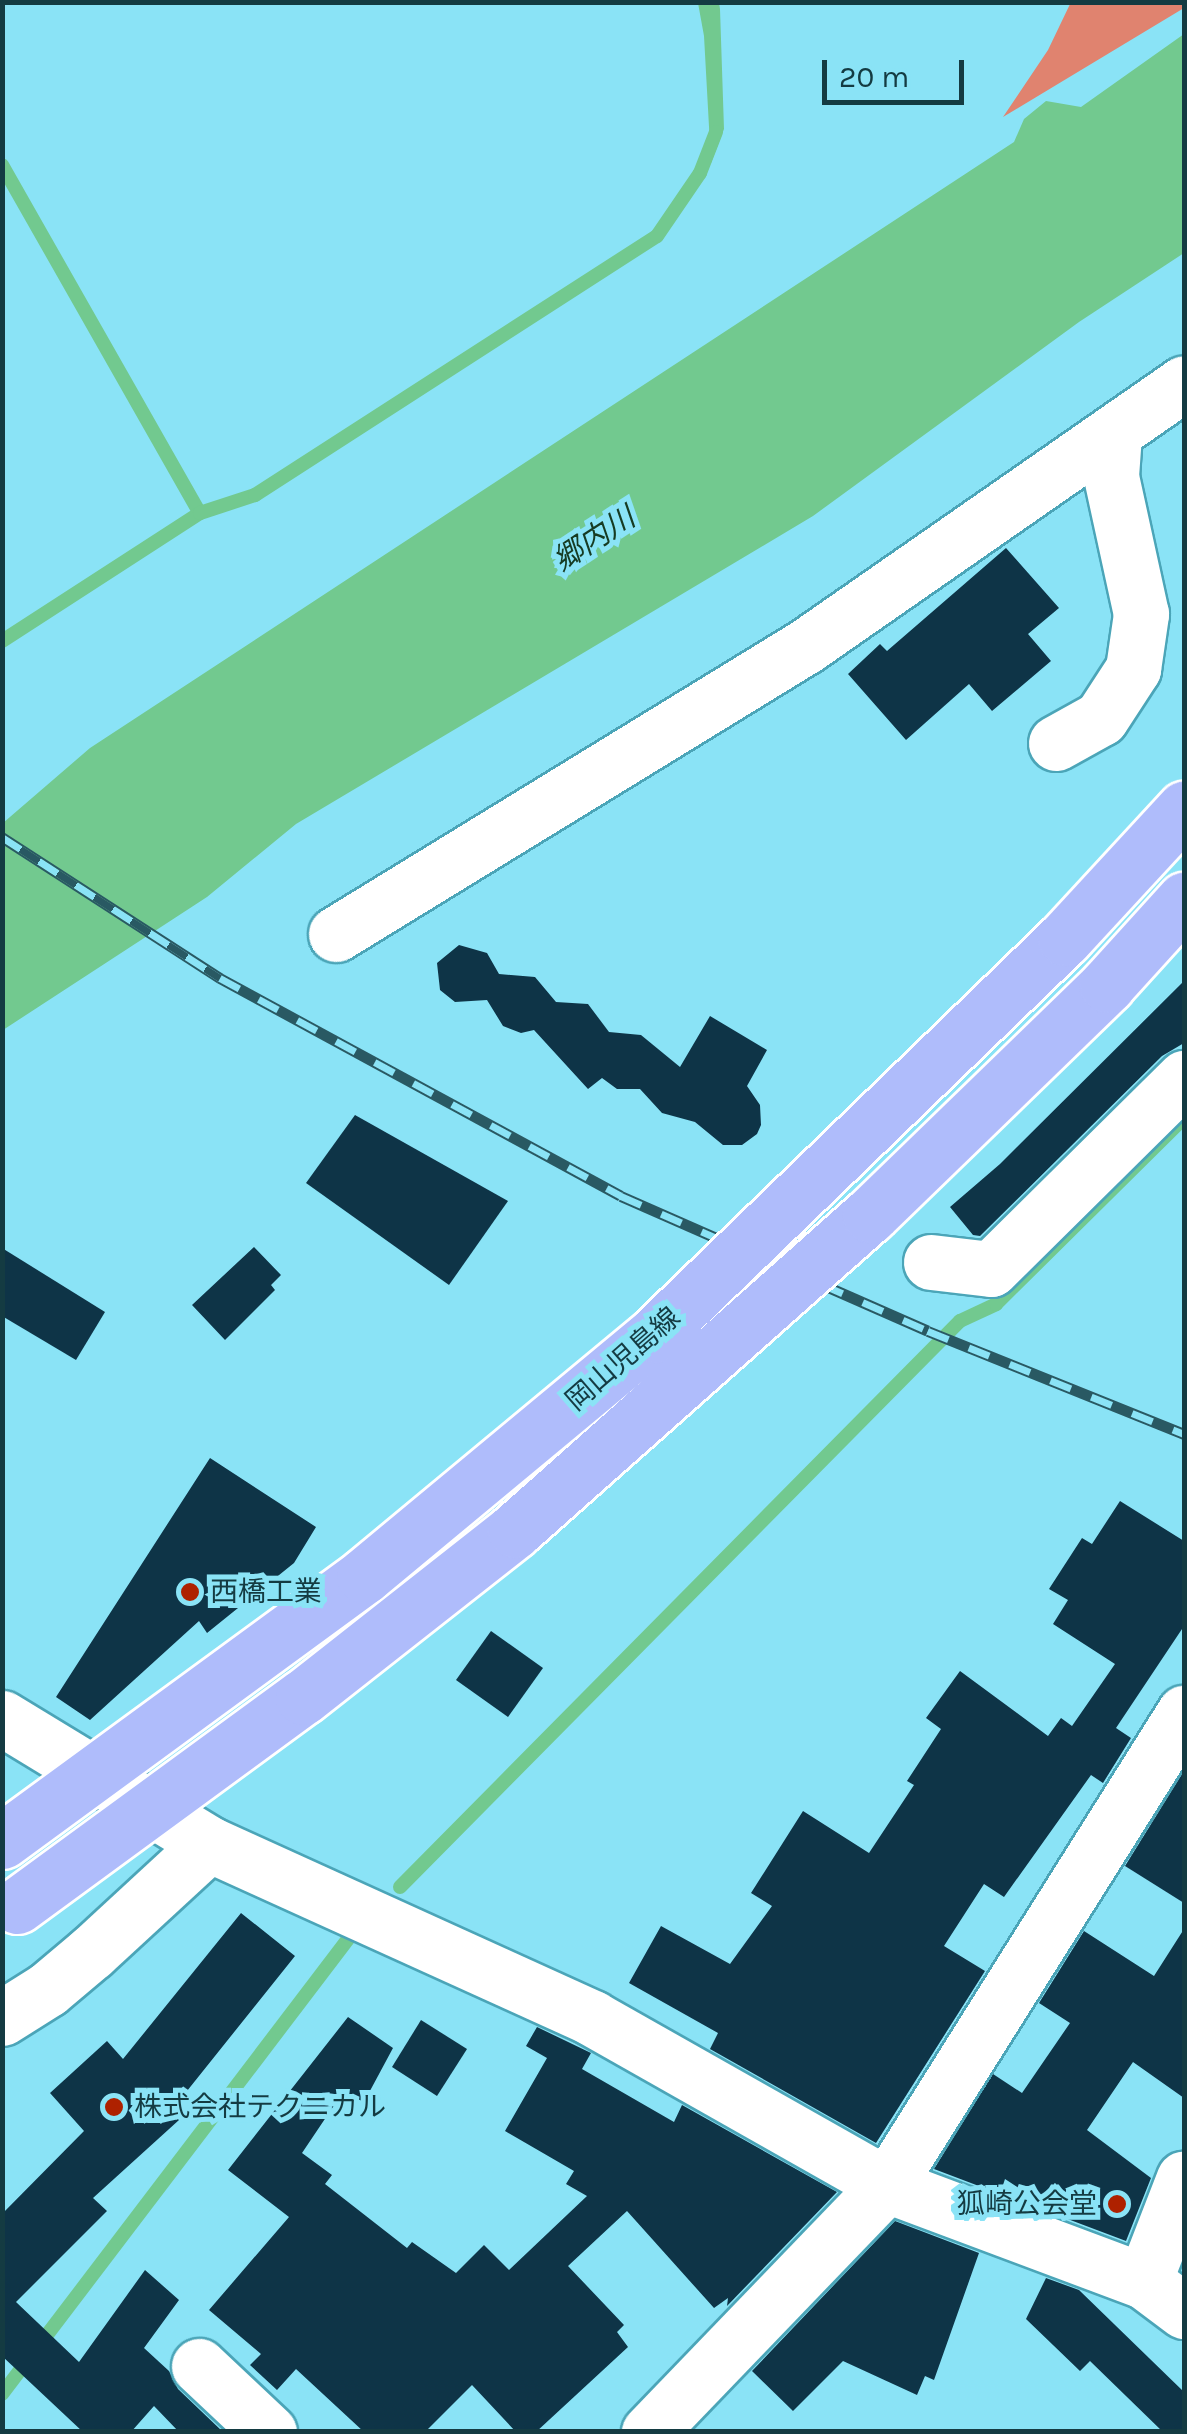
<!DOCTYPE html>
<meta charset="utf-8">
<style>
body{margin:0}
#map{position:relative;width:1187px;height:2434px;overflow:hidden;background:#8ae3f6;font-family:Karla,"Noto Sans JP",sans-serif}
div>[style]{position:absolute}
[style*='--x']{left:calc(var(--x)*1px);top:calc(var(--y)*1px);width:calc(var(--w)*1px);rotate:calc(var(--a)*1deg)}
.green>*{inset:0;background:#e0836f}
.water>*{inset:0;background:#72c98f}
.stream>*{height:14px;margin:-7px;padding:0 7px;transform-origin:7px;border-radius:7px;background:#72c98f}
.building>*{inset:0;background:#0e3447}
.roads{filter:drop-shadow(2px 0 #4ba5b8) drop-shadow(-2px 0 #4ba5b8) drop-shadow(0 2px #4ba5b8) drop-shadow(0 -2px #4ba5b8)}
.minor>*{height:55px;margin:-27.5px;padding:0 27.5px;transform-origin:27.5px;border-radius:27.5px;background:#fff}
.rail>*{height:11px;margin-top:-5.5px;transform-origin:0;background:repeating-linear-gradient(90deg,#8ae3f6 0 22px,#295963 0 44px);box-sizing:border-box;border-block:2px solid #295963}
.bridges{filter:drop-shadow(2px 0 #fff) drop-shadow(-2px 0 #fff) drop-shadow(0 2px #fff) drop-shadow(0 -2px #fff)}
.major-bridge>*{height:55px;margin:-27.5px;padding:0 27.5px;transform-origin:27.5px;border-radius:27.5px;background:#afbcfb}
.dots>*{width:28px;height:28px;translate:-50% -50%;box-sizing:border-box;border:5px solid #8ae3f6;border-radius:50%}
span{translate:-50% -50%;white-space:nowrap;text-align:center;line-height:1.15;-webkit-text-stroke:10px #8ae3f6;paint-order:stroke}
.street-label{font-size:28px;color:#143b42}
.poi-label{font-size:28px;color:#143b42}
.left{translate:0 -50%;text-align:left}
.right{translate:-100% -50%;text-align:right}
.water-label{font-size:30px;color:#163b23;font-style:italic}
.frame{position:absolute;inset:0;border:5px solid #143b42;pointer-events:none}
.scale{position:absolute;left:822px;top:60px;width:142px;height:45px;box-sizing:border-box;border:5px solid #143b42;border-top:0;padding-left:12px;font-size:30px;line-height:35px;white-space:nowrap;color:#143b42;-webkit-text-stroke:8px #8ae3f6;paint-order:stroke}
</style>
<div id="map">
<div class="green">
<div style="clip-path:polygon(1071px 2px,1184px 3px,1184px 8px,1003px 117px,1048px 50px)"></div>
</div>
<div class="water">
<div style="clip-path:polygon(698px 3px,719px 3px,720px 9px,724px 129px,711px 163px,704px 36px)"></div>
<div style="clip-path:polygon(1184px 34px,1184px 253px,1079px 322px,813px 516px,296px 824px,207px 897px,3px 1030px,3px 823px,90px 748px,1014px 142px,1024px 119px,1046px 101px,1081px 107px)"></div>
</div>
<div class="stream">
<div style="--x:2;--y:165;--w:400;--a:60.4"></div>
<div style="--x:2;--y:641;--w:236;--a:-32.9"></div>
<div style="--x:200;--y:513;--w:58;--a:-18.1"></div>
<div style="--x:255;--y:495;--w:478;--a:-32.8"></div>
<div style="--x:657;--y:236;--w:76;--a:-55.7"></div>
<div style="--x:700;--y:173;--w:44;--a:-68.7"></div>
<div style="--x:400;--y:1887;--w:796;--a:-45.31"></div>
<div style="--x:960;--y:1321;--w:40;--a:-25"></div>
<div style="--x:996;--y:1304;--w:264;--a:-44.7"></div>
<div style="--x:2;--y:2394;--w:577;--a:-52.75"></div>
</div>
<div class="building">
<div style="clip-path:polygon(1006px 548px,1059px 608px,1028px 634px,1051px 661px,992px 711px,969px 684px,906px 740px,848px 674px,880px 644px,887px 651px)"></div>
<div style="clip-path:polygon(459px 945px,487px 953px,499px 974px,535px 977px,556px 1002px,588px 1004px,609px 1032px,641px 1035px,680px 1067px,710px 1016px,767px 1050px,747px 1086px,760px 1105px,761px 1125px,757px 1134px,742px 1145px,723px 1145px,695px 1122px,662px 1113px,640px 1089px,617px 1089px,602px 1078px,588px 1089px,534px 1030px,521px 1033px,503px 1026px,487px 1000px,455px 1002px,440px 990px,437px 963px)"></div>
<div style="clip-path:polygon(1184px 981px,1184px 1043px,1162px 1056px,980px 1236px,973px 1235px,950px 1207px,1000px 1164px)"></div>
<div style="clip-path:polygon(355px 1115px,508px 1201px,449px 1285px,306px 1183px)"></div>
<div style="clip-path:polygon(254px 1247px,281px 1275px,271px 1285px,275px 1290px,225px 1340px,192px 1305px)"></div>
<div style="clip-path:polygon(2px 1248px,105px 1312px,76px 1360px,2px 1316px)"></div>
<div style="clip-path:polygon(210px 1458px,316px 1527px,294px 1563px,207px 1633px,199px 1621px,90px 1720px,56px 1697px)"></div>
<div style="clip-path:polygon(1120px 1501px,1184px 1541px,1184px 1626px,1116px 1728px,1131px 1738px,1103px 1783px,1091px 1775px,1004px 1897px,984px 1884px,944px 1946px,985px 1971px,876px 2143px,710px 2049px,718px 2033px,629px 1983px,661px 1926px,730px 1964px,772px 1906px,751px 1893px,803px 1811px,869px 1853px,914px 1785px,907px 1781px,941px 1729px,926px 1718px,960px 1671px,1048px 1736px,1061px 1718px,1072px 1726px,1115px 1664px,1053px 1624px,1068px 1600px,1049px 1589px,1082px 1538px,1092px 1544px)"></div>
<div style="clip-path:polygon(491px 1631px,543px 1668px,508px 1717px,456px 1680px)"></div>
<div style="clip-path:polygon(1184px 1771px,1184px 1903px,1125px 1866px)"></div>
<div style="clip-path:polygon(241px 1913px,295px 1956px,171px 2111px,179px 2120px,93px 2198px,107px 2211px,16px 2302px,79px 2362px,145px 2270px,179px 2300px,144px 2348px,169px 2371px,178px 2389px,223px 2432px,179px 2432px,154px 2406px,131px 2432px,83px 2432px,2px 2356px,2px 2214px,84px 2131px,50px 2093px,107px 2041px,123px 2059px)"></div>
<div style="clip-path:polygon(1184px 1929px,1184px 2098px,1133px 2062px,1087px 2130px,1151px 2178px,1126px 2241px,1065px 2218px,1005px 2179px,1000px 2194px,934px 2169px,993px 2074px,1022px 2093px,1070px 2023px,1039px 2003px,1084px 1931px,1154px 1976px)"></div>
<div style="clip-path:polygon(348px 2017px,393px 2048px,364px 2102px,343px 2092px,302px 2153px,332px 2175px,325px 2184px,407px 2248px,412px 2242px,456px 2273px,484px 2245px,509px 2270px,587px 2196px,566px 2184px,574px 2171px,505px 2131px,547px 2058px,526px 2046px,537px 2027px,591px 2053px,582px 2069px,674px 2122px,682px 2105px,837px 2192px,727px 2306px,728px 2298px,714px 2308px,627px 2211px,568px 2266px,624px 2325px,617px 2332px,628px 2347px,536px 2432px,516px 2432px,472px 2385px,425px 2432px,364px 2432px,296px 2369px,277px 2390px,250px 2365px,261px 2354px,209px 2310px,289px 2217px,228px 2170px)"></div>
<div style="clip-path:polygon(421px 2020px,467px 2049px,437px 2096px,392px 2067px)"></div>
<div style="clip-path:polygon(895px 2221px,979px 2253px,934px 2380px,925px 2376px,917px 2395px,843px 2361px,793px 2411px,752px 2371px)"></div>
<div style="clip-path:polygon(1046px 2278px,1079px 2290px,1184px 2392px,1184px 2432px,1163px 2432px,1090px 2361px,1080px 2371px,1026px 2319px)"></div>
</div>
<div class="roads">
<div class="minor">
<div style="--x:1056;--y:743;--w:51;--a:-29.1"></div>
<div style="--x:1101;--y:718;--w:59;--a:-56.9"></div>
<div style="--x:1133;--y:669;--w:56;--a:-81.7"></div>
<div style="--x:1141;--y:614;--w:141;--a:-102.3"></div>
<div style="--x:1111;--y:476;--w:42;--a:-85.9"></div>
<div style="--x:336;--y:934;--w:551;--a:-31.5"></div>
<div style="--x:806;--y:646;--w:460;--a:-34.8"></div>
<div style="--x:931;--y:1262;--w:60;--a:6.7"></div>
<div style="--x:991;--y:1269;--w:272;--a:-44.7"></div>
<div style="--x:2;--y:1718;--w:242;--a:31.3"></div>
<div style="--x:209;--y:1844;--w:421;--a:24.4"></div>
<div style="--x:592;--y:2018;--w:339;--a:29.5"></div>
<div style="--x:887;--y:2185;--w:274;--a:20.5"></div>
<div style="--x:1144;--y:2281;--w:50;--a:36.9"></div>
<div style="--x:2;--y:2018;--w:54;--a:-32.2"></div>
<div style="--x:48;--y:1989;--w:57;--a:-40.1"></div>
<div style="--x:92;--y:1952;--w:159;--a:-42.7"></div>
<div style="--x:1144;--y:2281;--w:110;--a:-68.8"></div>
<div style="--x:199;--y:2366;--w:96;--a:43.3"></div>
<div style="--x:649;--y:2432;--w:343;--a:-46.1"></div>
<div style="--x:887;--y:2185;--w:558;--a:-57.82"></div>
</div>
</div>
<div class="rail">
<div style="--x:2;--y:837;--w:260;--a:32.9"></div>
<div style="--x:220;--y:978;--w:456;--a:28.5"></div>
<div style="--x:621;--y:1196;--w:335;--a:23.7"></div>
<div style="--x:928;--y:1331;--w:276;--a:21.9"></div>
</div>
<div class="bridges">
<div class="major-bridge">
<div style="--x:2;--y:1841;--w:449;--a:-36.2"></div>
<div style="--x:364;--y:1576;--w:377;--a:-39.7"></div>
<div style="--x:654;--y:1335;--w:571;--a:-44.01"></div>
<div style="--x:1065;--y:938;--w:176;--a:-47.3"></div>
<div style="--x:17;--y:1906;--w:354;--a:-36.2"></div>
<div style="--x:303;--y:1697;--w:270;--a:-38.2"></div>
<div style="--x:515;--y:1530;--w:475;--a:-41.6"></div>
<div style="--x:870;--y:1215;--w:330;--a:-44.1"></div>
<div style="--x:1107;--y:985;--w:115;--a:-47.8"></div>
</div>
</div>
<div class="dots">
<div style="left:190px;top:1592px;background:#ae2100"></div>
<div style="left:114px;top:2107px;background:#ae2100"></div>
<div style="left:1117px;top:2204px;background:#ae2100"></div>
</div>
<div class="street-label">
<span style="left:623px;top:1359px;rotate:-41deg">岡山児島線</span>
</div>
<div class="poi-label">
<span class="left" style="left:210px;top:1592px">西橋工業</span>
<span class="left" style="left:134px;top:2107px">株式会社テクニカル</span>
<span class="right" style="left:1097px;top:2204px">狐崎公会堂</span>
</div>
<div class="water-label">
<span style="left:594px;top:539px;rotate:-33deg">郷内川</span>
</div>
<div class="frame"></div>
<div class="scale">20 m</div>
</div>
